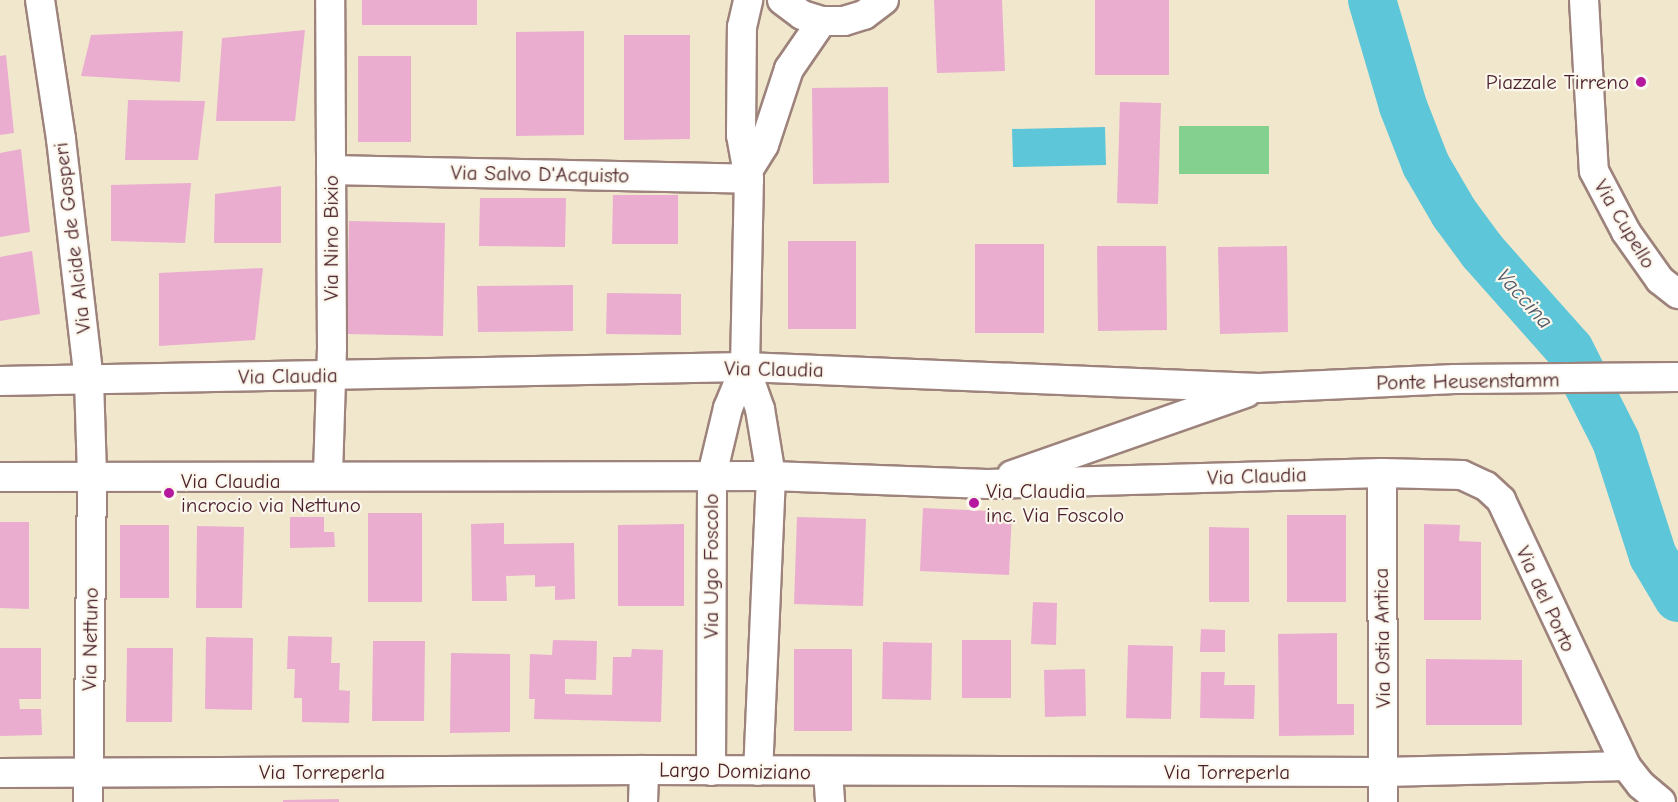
<!DOCTYPE html>
<style>
body{margin:0}
#map{position:relative;width:1678px;height:802px;overflow:hidden;background:#f0e7cc;font-family:"Comic Neue",sans-serif}
div>[style]{position:absolute}
[style*='--x']{left:calc(var(--x)*1px);top:calc(var(--y)*1px);width:calc(var(--w)*1px);rotate:calc(var(--a)*1deg)}
.green>*{inset:0;background:#84d18f}
.water>*{inset:0;background:#5dc6d8}
.river>*{height:48px;margin:-24px;padding:0 24px;transform-origin:24px;border-radius:24px;background:#5dc6d8}
.building>*{inset:0;background:#eaadd0}
.roads{filter:drop-shadow(2px 0 #9d837c) drop-shadow(-2px 0 #9d837c) drop-shadow(0 2px #9d837c) drop-shadow(0 -2px #9d837c)}
.street>*{height:28px;margin:-14px;padding:0 14px;transform-origin:14px;border-radius:14px;background:#fff}
.dots>*{width:16px;height:16px;translate:-50% -50%;box-sizing:border-box;border:3px solid #fbf7ec;border-radius:50%}
span{translate:-50% -50%;white-space:nowrap;text-align:center;line-height:1.15;-webkit-text-stroke:4.5px #fbf7ec;paint-order:stroke}
.poi-label{font-size:21px;color:#4a1f2b}
.right{translate:-100% -50%;text-align:right}
.left{translate:0 -50%;text-align:left}
.street-label{font-size:21px;color:#4a1f2b}
.water-label{font-size:22px;color:#515968;font-style:italic}
</style>
<div id="map">
<div class="green">
<div style="clip-path:polygon(1179px 126px,1269px 126px,1269px 174px,1179px 174px)"></div>
</div>
<div class="water">
<div style="clip-path:polygon(1105px 127px,1106px 165px,1013px 167px,1012px 129px)"></div>
</div>
<div class="river">
<div style="--x:1372;--y:0;--w:110;--a:73.7"></div>
<div style="--x:1403;--y:106;--w:63;--a:68.7"></div>
<div style="--x:1426;--y:165;--w:56;--a:59.7"></div>
<div style="--x:1454;--y:213;--w:47;--a:53.6"></div>
<div style="--x:1482;--y:251;--w:132;--a:48.4"></div>
<div style="--x:1570;--y:350;--w:102;--a:63.2"></div>
<div style="--x:1616;--y:441;--w:121;--a:72.2"></div>
<div style="--x:1653;--y:556;--w:49;--a:59.2"></div>
</div>
<div class="building">
<div style="clip-path:polygon(362px 0,477px 0,477px 25px,362px 25px)"></div>
<div style="clip-path:polygon(934px 0,1002px 0,1005px 71px,937px 73px)"></div>
<div style="clip-path:polygon(1095px 0,1169px 0,1169px 75px,1095px 75px)"></div>
<div style="clip-path:polygon(305px 30px,295px 121px,216px 121px,222px 38px)"></div>
<div style="clip-path:polygon(183px 31px,180px 82px,81px 76px,91px 35px)"></div>
<div style="clip-path:polygon(584px 31px,584px 135px,516px 136px,516px 32px)"></div>
<div style="clip-path:polygon(624px 35px,690px 35px,690px 139px,624px 140px)"></div>
<div style="clip-path:polygon(6px 55px,14px 133px,0 135px,0 56px)"></div>
<div style="clip-path:polygon(358px 56px,411px 56px,411px 142px,358px 142px)"></div>
<div style="clip-path:polygon(888px 87px,889px 183px,813px 184px,812px 88px)"></div>
<div style="clip-path:polygon(128px 100px,205px 101px,198px 160px,125px 160px)"></div>
<div style="clip-path:polygon(1120px 102px,1161px 103px,1158px 204px,1117px 203px)"></div>
<div style="clip-path:polygon(21px 149px,30px 232px,0 237px,0 153px)"></div>
<div style="clip-path:polygon(191px 183px,185px 243px,111px 241px,111px 185px)"></div>
<div style="clip-path:polygon(281px 186px,281px 243px,214px 243px,215px 194px)"></div>
<div style="clip-path:polygon(613px 195px,678px 195px,678px 244px,612px 244px)"></div>
<div style="clip-path:polygon(480px 198px,566px 198px,565px 247px,479px 246px)"></div>
<div style="clip-path:polygon(349px 221px,445px 223px,443px 336px,347px 334px)"></div>
<div style="clip-path:polygon(788px 241px,856px 241px,856px 329px,788px 329px)"></div>
<div style="clip-path:polygon(975px 244px,1044px 244px,1044px 333px,975px 333px)"></div>
<div style="clip-path:polygon(1097px 246px,1166px 246px,1167px 330px,1098px 331px)"></div>
<div style="clip-path:polygon(1287px 246px,1288px 332px,1220px 334px,1218px 247px)"></div>
<div style="clip-path:polygon(32px 251px,40px 314px,0 321px,0 257px)"></div>
<div style="clip-path:polygon(263px 268px,255px 340px,159px 346px,159px 273px)"></div>
<div style="clip-path:polygon(573px 285px,573px 331px,478px 332px,477px 286px)"></div>
<div style="clip-path:polygon(607px 293px,681px 294px,681px 335px,606px 334px)"></div>
<div style="clip-path:polygon(923px 508px,1012px 512px,1009px 575px,920px 571px)"></div>
<div style="clip-path:polygon(368px 513px,422px 513px,422px 602px,368px 602px)"></div>
<div style="clip-path:polygon(1287px 515px,1346px 515px,1346px 602px,1287px 602px)"></div>
<div style="clip-path:polygon(290px 517px,324px 517px,324px 532px,334px 532px,335px 547px,290px 548px)"></div>
<div style="clip-path:polygon(797px 517px,866px 519px,863px 606px,794px 604px)"></div>
<div style="clip-path:polygon(0 522px,29px 522px,29px 609px,0 608px)"></div>
<div style="clip-path:polygon(504px 523px,504px 544px,574px 543px,575px 599px,555px 600px,555px 586px,535px 587px,535px 575px,506px 576px,507px 601px,472px 601px,471px 524px)"></div>
<div style="clip-path:polygon(684px 524px,684px 606px,618px 606px,618px 525px)"></div>
<div style="clip-path:polygon(1424px 524px,1460px 525px,1459px 541px,1481px 542px,1481px 620px,1424px 620px)"></div>
<div style="clip-path:polygon(120px 525px,169px 525px,169px 598px,120px 598px)"></div>
<div style="clip-path:polygon(197px 526px,244px 527px,242px 608px,196px 608px)"></div>
<div style="clip-path:polygon(1209px 527px,1249px 528px,1249px 602px,1209px 602px)"></div>
<div style="clip-path:polygon(1033px 602px,1057px 603px,1056px 645px,1031px 644px)"></div>
<div style="clip-path:polygon(1201px 629px,1225px 630px,1225px 652px,1200px 652px)"></div>
<div style="clip-path:polygon(1337px 633px,1337px 704px,1354px 704px,1354px 735px,1279px 736px,1278px 634px)"></div>
<div style="clip-path:polygon(288px 636px,332px 637px,331px 663px,340px 663px,339px 690px,350px 691px,349px 723px,302px 722px,302px 698px,294px 698px,295px 669px,287px 669px)"></div>
<div style="clip-path:polygon(206px 637px,253px 638px,252px 710px,205px 709px)"></div>
<div style="clip-path:polygon(553px 640px,597px 641px,596px 680px,565px 679px,565px 694px,612px 695px,613px 657px,631px 657px,632px 649px,663px 650px,661px 722px,534px 719px,535px 699px,529px 699px,530px 654px,552px 655px)"></div>
<div style="clip-path:polygon(962px 640px,1011px 640px,1011px 698px,962px 698px)"></div>
<div style="clip-path:polygon(373px 641px,425px 641px,424px 721px,372px 721px)"></div>
<div style="clip-path:polygon(883px 642px,932px 643px,931px 700px,882px 699px)"></div>
<div style="clip-path:polygon(1128px 645px,1173px 646px,1171px 719px,1126px 718px)"></div>
<div style="clip-path:polygon(0 648px,41px 648px,41px 699px,19px 699px,20px 709px,41px 709px,42px 735px,0 736px)"></div>
<div style="clip-path:polygon(127px 648px,173px 648px,172px 722px,126px 722px)"></div>
<div style="clip-path:polygon(794px 649px,852px 649px,852px 731px,794px 731px)"></div>
<div style="clip-path:polygon(451px 653px,510px 654px,510px 732px,450px 733px)"></div>
<div style="clip-path:polygon(1426px 659px,1522px 660px,1522px 725px,1426px 725px)"></div>
<div style="clip-path:polygon(1085px 669px,1086px 716px,1045px 717px,1044px 670px)"></div>
<div style="clip-path:polygon(1201px 672px,1225px 672px,1224px 685px,1255px 685px,1254px 719px,1200px 718px)"></div>
<div style="clip-path:polygon(339px 799px,339px 802px,283px 802px,283px 800px)"></div>
</div>
<div class="roads">
<div class="street">
<div style="--x:40;--y:0;--w:141;--a:81.4"></div>
<div style="--x:61;--y:139;--w:243;--a:83.4"></div>
<div style="--x:89;--y:380;--w:97;--a:88.2"></div>
<div style="--x:92;--y:477;--w:325;--a:90.7"></div>
<div style="--x:782;--y:0;--w:25;--a:37"></div>
<div style="--x:802;--y:15;--w:21;--a:17"></div>
<div style="--x:822;--y:21;--w:22;--a:0"></div>
<div style="--x:844;--y:21;--w:21;--a:-17"></div>
<div style="--x:864;--y:15;--w:25;--a:-37"></div>
<div style="--x:1584;--y:0;--w:171;--a:86.7"></div>
<div style="--x:1594;--y:171;--w:69;--a:62.3"></div>
<div style="--x:1626;--y:232;--w:59;--a:54.7"></div>
<div style="--x:1660;--y:280;--w:23;--a:38"></div>
<div style="--x:749;--y:169;--w:28;--a:-58"></div>
<div style="--x:764;--y:145;--w:80;--a:-71.8"></div>
<div style="--x:789;--y:69;--w:58;--a:-55.5"></div>
<div style="--x:331;--y:170;--w:418;--a:1.2"></div>
<div style="--x:745;--y:367;--w:45;--a:70.3"></div>
<div style="--x:760;--y:409;--w:68;--a:80.7"></div>
<div style="--x:771;--y:476;--w:295;--a:92.5"></div>
<div style="--x:0;--y:381;--w:745;--a:-1.08"></div>
<div style="--x:745;--y:367;--w:514;--a:2.34"></div>
<div style="--x:1259;--y:388;--w:196;--a:-2.6"></div>
<div style="--x:1455;--y:379;--w:223;--a:-0.5"></div>
<div style="--x:1382;--y:473;--w:329;--a:89.8"></div>
<div style="--x:328;--y:475;--w:127;--a:-88.2"></div>
<div style="--x:332;--y:348;--w:348;--a:-90.3"></div>
<div style="--x:1012;--y:475;--w:248;--a:-19.3"></div>
<div style="--x:0;--y:477;--w:771;--a:-0.07"></div>
<div style="--x:771;--y:476;--w:216;--a:2.1"></div>
<div style="--x:987;--y:484;--w:395;--a:-1.6"></div>
<div style="--x:1382;--y:473;--w:80;--a:1.4"></div>
<div style="--x:1462;--y:475;--w:26;--a:25"></div>
<div style="--x:1486;--y:486;--w:21;--a:43"></div>
<div style="--x:1501;--y:500;--w:294;--a:64.8"></div>
<div style="--x:1626;--y:766;--w:24;--a:52"></div>
<div style="--x:1641;--y:785;--w:26;--a:40"></div>
<div style="--x:711;--y:771;--w:296;--a:-89.8"></div>
<div style="--x:712;--y:475;--w:69;--a:-76.6"></div>
<div style="--x:728;--y:408;--w:44;--a:-67.5"></div>
<div style="--x:745;--y:367;--w:188;--a:-88.8"></div>
<div style="--x:749;--y:179;--w:45;--a:-100.3"></div>
<div style="--x:741;--y:135;--w:108;--a:-89.5"></div>
<div style="--x:742;--y:27;--w:28;--a:-77"></div>
<div style="--x:828;--y:772;--w:30;--a:86"></div>
<div style="--x:0;--y:773;--w:644;--a:-0.27"></div>
<div style="--x:644;--y:770;--w:739;--a:0.16"></div>
<div style="--x:1383;--y:772;--w:243;--a:-1.4"></div>
<div style="--x:643;--y:802;--w:32;--a:-88"></div>
</div>
</div>
<div class="dots">
<div style="left:1641px;top:82px;background:#b5179e"></div>
<div style="left:169px;top:493px;background:#b5179e"></div>
<div style="left:974px;top:503px;background:#b5179e"></div>
</div>
<div class="poi-label">
<span class="right" style="left:1629px;top:82px">Piazzale Tirreno</span>
<span class="left" style="left:181px;top:493px">Via Claudia<br>incrocio via Nettuno</span>
<span class="left" style="left:986px;top:503px">Via Claudia<br>inc. Via Foscolo</span>
</div>
<div class="street-label">
<span style="left:540px;top:174px;rotate:1deg">Via Salvo D'Acquisto</span>
<span style="left:1625px;top:224px;rotate:59deg">Via Cupello</span>
<span style="left:72px;top:238px;rotate:-97deg">Via Alcide de Gasperi</span>
<span style="left:331px;top:238px;rotate:-90deg">Via Nino Bixio</span>
<span style="left:774px;top:369px;rotate:1deg">Via Claudia</span>
<span style="left:288px;top:376px;rotate:-1deg">Via Claudia</span>
<span style="left:1468px;top:381px;rotate:-1deg">Ponte Heusenstamm</span>
<span style="left:1257px;top:476px;rotate:-2deg">Via Claudia</span>
<span style="left:711px;top:566px;rotate:-90deg">Via Ugo Foscolo</span>
<span style="left:1546px;top:599px;rotate:65deg">Via del Porto</span>
<span style="left:1382px;top:638px;rotate:-91deg">Via Ostia Antica</span>
<span style="left:90px;top:639px;rotate:-89deg">Via Nettuno</span>
<span style="left:735px;top:771px;rotate:1deg">Largo Domiziano</span>
<span style="left:322px;top:772px">Via Torreperla</span>
<span style="left:1227px;top:772px">Via Torreperla</span>
</div>
<div class="water-label">
<span style="left:1524px;top:299px;rotate:48deg">Vaccina</span>
</div>
</div>
